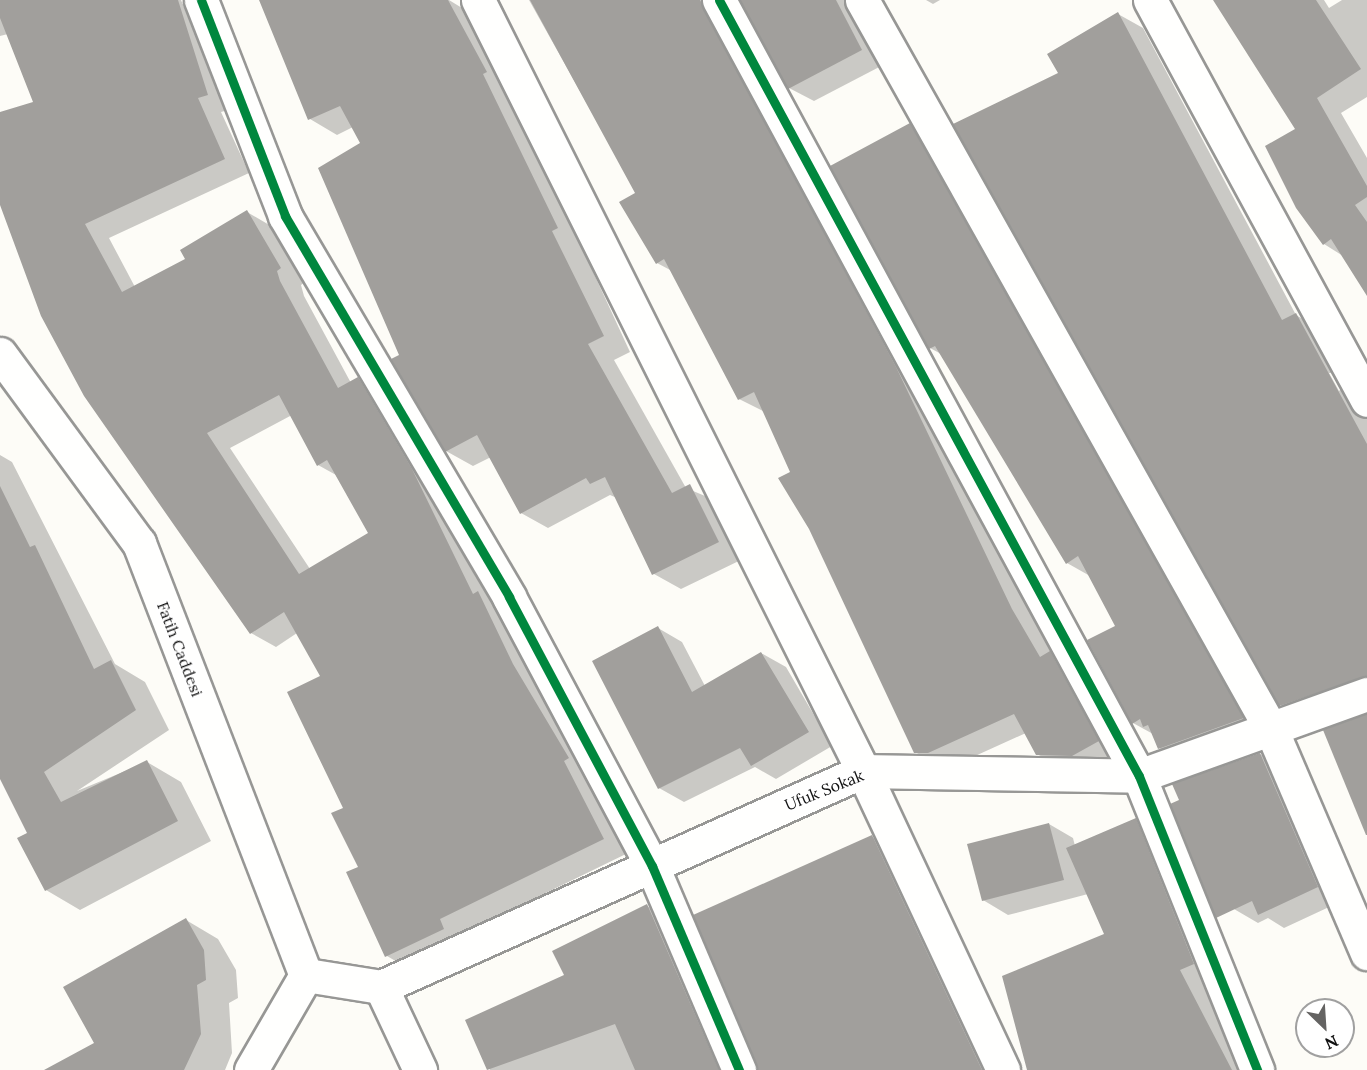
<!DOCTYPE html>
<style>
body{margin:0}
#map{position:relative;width:1367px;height:1070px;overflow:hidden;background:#fdfcf7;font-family:Lora,serif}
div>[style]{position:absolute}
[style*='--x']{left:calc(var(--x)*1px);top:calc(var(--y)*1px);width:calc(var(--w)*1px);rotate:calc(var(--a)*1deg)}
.shadow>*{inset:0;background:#0003}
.building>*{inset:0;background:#a19f9c}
.roads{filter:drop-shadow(2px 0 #979795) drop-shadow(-2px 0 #979795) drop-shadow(0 2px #979795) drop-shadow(0 -2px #979795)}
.street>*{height:33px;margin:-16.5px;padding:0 16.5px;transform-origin:16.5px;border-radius:16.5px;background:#fffffe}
.cycleway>*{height:9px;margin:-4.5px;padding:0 4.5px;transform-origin:4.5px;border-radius:4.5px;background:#00873e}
span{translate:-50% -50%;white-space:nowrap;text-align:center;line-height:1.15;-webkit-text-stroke:6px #fff;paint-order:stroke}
.street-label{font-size:16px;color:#111}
.north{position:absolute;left:1295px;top:998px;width:60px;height:60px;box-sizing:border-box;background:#fff;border:2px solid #a0a0a0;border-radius:50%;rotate:155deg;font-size:16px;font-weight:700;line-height:24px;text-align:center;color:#111}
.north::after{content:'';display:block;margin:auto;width:21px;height:27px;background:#646362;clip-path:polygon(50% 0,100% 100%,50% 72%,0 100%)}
</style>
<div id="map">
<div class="shadow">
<div style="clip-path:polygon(evenodd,0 0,181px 0,196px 36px,212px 45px,232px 109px,221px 112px,249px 173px,109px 238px,135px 287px,188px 260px,247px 212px,271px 226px,305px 282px,301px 285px,304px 296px,351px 383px,358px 379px,383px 393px,628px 853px,464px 933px,411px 970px,387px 956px,345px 808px,322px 676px,297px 633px,276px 647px,251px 633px,0 203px,0 114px,35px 103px,8px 34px,0 36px,0 0,292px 415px,318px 465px,336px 475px,370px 534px,310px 569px,230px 448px,292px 415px)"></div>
<div style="clip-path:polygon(261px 0,449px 0,475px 16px,630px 352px,614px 360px,686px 488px,717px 501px,745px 558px,681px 589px,654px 574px,617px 498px,610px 495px,548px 528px,521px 513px,491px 457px,473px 466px,446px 451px,401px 355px,362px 143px,353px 127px,337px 135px,310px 119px)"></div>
<div style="clip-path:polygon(529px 0,734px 0,1036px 624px,1054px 655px,1074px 667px,1122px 755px,1097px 769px,1062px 768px,1037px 754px,1026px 733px,953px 766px,940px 766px,915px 752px,765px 412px,739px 399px,672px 271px,657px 263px,637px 193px)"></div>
<div style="clip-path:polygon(742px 0,852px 0,885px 64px,814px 101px,789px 88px)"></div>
<div style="clip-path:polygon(926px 0,940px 0,933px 4px)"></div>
<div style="clip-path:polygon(1214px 0,1324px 0,1329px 8px,1342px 0,1367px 0,1367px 97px,1341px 113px,1367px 158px,1367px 293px,1343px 256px,1324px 244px,1297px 129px)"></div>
<div style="clip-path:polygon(evenodd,1118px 14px,1143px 28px,1296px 315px,1321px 330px,1367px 410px,1367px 697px,1306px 719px,1280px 704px,1060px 73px,1118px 14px,1329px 373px,1333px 373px,1341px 389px,1339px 391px,1329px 373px)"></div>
<div style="clip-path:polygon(910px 125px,937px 141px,1269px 734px,1186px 764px,1159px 748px,1153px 734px,1133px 723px,1117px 626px,1090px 576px,1067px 563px,943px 355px,930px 348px)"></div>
<div style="clip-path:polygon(0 455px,12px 462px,115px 664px,145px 682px,169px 730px,77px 791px,147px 762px,181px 782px,211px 841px,80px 910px,46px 890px,29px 834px,0 776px)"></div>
<div style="clip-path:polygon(658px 628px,682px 642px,705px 686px,761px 653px,786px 667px,832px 746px,776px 779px,755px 767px,684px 802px,659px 788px)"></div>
<div style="clip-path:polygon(1260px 754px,1284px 768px,1342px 901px,1284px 928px,1268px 918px,1258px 923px,1234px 909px)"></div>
<div style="clip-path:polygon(1136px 820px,1161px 835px,1212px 981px,1205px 985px,1249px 1070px,1028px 1070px,1106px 935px,1088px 894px,1008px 915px,983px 900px,1049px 824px,1073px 838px,1075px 846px)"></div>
<div style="clip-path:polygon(872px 837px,898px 851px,1000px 1070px,777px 1070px)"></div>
<div style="clip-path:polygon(647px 906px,674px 922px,735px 1070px,490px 1070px,467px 1021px,566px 976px)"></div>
<div style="clip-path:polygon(186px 920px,218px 939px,236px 970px,238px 998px,229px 1003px,232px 1053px,225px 1070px,83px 1070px,96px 1044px)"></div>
</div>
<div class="building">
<div style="clip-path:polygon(evenodd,0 0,178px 0,208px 95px,198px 98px,225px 159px,85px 224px,122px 292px,185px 259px,180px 250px,247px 210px,281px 268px,277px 271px,280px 281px,338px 388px,358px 377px,412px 469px,473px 594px,478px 591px,513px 664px,569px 758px,564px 761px,604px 839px,440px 919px,444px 929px,385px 957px,346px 872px,358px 867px,331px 813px,343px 808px,287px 692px,320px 676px,284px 612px,250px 634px,84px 396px,41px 316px,0 205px,0 112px,33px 102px,0 18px,0 0,279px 395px,317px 466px,327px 460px,368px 533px,299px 574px,207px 433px,279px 395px)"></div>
<div style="clip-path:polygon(259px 0,448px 0,487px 72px,483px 74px,558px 228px,552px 231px,604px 336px,588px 344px,672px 493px,690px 484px,719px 542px,652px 575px,605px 477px,590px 484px,586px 478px,520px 514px,477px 435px,445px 452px,391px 359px,399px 355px,318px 168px,360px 143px,340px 106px,308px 120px)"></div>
<div style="clip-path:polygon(530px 0,700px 0,896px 367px,1012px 609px,1040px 657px,1050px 651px,1099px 741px,1072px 756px,1036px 755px,1014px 714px,928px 753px,914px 753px,809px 529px,778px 478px,790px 472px,754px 392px,738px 400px,664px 259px,656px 264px,619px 202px,635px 193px)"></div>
<div style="clip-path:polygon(740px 0,836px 0,862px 50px,788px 89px)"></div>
<div style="clip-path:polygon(1213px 0,1316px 0,1361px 69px,1317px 98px,1367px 186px,1367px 197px,1355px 205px,1367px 222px,1367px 296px,1331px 239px,1323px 245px,1296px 208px,1265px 146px,1295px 129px)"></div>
<div style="clip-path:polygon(1118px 12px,1282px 320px,1296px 313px,1367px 444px,1367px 676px,1279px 706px,953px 124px,1058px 73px,1047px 54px)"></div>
<div style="clip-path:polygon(910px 123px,1244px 718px,1158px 749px,1148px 725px,1143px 727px,1140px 719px,1132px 724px,1087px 640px,1115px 626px,1078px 556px,1066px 564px,935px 346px,929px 349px,830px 166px)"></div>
<div style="clip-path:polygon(0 486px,30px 547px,35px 545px,94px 669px,111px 660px,136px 710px,44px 772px,61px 802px,147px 760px,178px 821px,45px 891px,17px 838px,27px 833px,0 779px)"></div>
<div style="clip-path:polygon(658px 626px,692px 692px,761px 652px,809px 732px,751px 766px,740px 748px,658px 789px,592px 661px)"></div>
<div style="clip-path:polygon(1367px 714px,1367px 835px,1366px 835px,1323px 730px)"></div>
<div style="clip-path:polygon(1260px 753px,1318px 887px,1258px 915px,1252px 901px,1216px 918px,1170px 804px,1179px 800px,1172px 784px)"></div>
<div style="clip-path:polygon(1136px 818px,1194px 964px,1180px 970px,1232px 1070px,1027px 1070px,1002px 976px,1104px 934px,1066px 848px)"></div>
<div style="clip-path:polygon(1049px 823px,1064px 880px,982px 901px,967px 844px)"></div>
<div style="clip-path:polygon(872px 835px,982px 1070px,757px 1070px,693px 915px)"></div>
<div style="clip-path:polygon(647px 904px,719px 1070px,635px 1070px,615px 1024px,487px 1070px,465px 1020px,564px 975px,552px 951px)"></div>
<div style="clip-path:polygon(186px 918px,204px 950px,206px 980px,197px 985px,201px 1034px,184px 1070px,44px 1070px,94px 1043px,63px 987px)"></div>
</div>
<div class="roads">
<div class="street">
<div style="--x:201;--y:0;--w:232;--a:68.7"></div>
<div style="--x:285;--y:216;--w:442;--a:59.5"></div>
<div style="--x:509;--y:597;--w:305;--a:62"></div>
<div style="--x:652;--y:866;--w:222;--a:66.9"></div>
<div style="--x:478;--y:0;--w:862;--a:63.46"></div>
<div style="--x:863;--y:771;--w:330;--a:64.9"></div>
<div style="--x:719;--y:0;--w:882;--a:61.58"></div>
<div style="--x:1139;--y:776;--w:317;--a:68.1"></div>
<div style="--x:862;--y:0;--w:836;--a:60.71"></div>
<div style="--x:1271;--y:729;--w:244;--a:66.8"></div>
<div style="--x:1150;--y:0;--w:455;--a:61.5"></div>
<div style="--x:0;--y:354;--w:235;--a:53.7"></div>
<div style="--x:139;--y:543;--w:463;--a:68.9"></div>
<div style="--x:306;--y:975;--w:76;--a:9.1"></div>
<div style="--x:381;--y:987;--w:528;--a:-24.14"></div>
<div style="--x:863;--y:771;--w:276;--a:1"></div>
<div style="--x:1139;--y:776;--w:242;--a:-19.8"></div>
<div style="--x:381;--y:987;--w:92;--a:64.8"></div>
<div style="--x:251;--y:1070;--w:110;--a:-59.9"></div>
</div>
</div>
<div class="cycleway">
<div style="--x:201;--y:0;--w:232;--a:68.7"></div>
<div style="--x:285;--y:216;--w:442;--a:59.5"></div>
<div style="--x:509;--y:597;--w:305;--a:62"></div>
<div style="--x:652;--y:866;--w:222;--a:66.9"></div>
<div style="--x:719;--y:0;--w:882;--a:61.58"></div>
<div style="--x:1139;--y:776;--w:317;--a:68.1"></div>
</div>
<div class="street-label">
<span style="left:180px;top:649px;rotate:69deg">Fatih Caddesi</span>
<span style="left:824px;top:790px;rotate:-22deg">Ufuk Sokak</span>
</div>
<div class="north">N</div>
</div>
